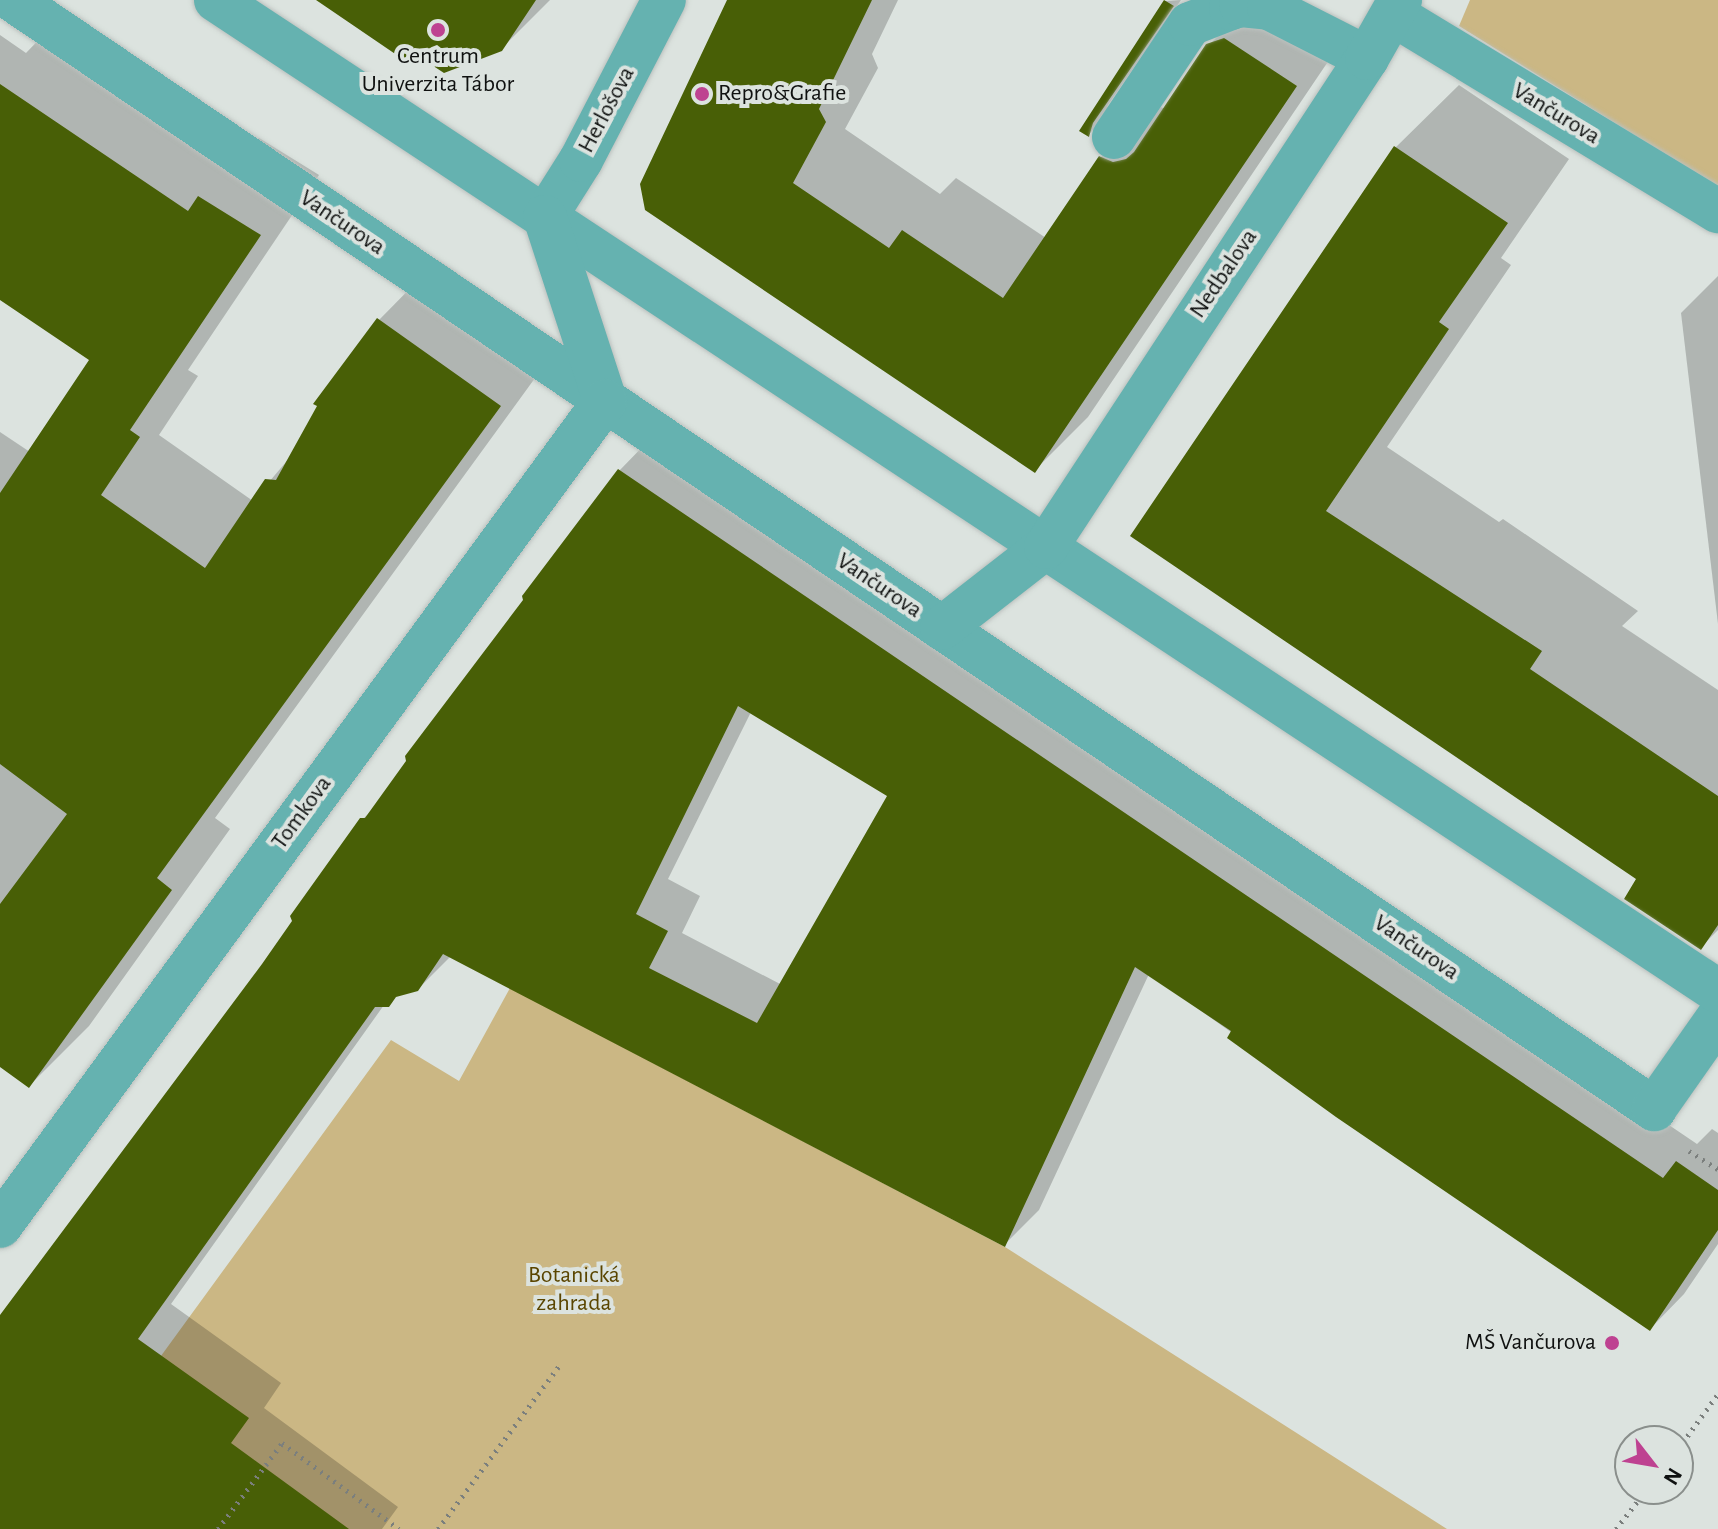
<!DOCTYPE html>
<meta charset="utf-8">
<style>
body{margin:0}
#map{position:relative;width:1718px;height:1529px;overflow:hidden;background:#dce3df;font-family:"Alegreya Sans",sans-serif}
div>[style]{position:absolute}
.green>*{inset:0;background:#cbb784}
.shadow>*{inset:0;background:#0003}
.building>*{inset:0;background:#485f06}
.path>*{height:5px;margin-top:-2.5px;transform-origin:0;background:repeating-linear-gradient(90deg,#7b7f7d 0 2px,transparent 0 8px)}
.roads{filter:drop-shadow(0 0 2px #bbc1be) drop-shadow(0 0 2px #bbc1be)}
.minor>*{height:44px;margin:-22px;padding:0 22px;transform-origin:22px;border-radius:22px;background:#65b2b0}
.dots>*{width:22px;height:22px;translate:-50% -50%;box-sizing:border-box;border:4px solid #dce3df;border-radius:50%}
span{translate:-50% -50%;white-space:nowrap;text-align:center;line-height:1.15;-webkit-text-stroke:8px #dce3df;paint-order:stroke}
.poi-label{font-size:24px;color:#0f1110}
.left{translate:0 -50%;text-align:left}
.right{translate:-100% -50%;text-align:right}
.street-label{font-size:24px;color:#0f1110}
.park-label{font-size:24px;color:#5a4500}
.north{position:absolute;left:1614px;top:1425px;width:80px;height:80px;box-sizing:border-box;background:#dce3df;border:2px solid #8a8f8c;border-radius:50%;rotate:121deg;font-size:22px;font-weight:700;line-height:32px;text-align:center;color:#0f1110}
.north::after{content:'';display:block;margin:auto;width:28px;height:36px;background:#be4291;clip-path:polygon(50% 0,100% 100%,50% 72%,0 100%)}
</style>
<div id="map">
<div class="green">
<i style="clip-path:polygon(1470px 0,1718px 0,1718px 187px,1459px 26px)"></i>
<i style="clip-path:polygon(510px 988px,1005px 1247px,1447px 1529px,35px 1529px,391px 1040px,459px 1081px)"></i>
</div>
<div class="shadow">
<i style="clip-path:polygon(336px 0,550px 0,501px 49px,416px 51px,407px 60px)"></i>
<i style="clip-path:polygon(730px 0,898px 0,872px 54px,878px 68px,845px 129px,940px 194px,956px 178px,1046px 238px,1100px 158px,1154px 104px,1165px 109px,1208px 46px,1254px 0,1348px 32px,1088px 417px,1035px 470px,647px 209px)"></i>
<i style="clip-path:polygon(1181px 0,1108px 105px,1104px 119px,1089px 134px,1081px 130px,1166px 1px)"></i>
<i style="clip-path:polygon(56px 22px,246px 151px,259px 138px,319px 175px,188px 370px,198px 376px,159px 435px,253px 501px,291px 456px,379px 320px,438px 260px,559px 345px,215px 818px,230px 829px,89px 1026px,29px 1086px,0 1065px,0 432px,30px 452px,91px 360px,0 298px,0 35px,26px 53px)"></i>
<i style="clip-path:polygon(1459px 85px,1569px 159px,1501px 258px,1511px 265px,1387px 447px,1499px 522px,1503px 519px,1638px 611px,1622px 626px,1718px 690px,1718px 930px,1701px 947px,1639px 878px,1132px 536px,1395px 148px)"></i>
<i style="clip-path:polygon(1718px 276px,1718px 624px,1681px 313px)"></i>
<i style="clip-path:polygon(evenodd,653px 436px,1697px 1144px,1712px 1129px,1718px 1133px,1718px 1244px,1684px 1294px,1650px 1329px,1149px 974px,1039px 1210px,1005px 1244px,451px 956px,417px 990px,398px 994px,384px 1005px,171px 1304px,281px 1383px,264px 1408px,398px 1507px,382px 1529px,0 1529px,0 1319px,263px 965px,362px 820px,376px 806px,619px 471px,653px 436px,751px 712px,890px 795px,782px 985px,682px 933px,700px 896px,668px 879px,751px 712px)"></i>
</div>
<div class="building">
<i style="clip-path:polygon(316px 0,536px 0,502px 51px,444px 73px,412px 52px,407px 62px)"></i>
<i style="clip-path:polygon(727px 0,872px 0,819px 109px,826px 122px,793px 183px,889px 248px,902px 230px,1003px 298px,1099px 156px,1113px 162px,1126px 159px,1134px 152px,1206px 44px,1224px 38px,1297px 86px,1035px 473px,645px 210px,640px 184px)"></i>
<i style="clip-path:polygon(1164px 0,1174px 6px,1093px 123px,1089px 137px,1079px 131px)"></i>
<i style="clip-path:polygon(0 84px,188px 211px,198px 196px,261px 235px,130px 430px,140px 437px,101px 495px,205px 568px,265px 479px,276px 480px,317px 406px,313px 404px,377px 318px,501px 406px,157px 878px,172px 890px,29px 1088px,0 1067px,0 904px,67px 814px,0 764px,0 493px,89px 360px,0 300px)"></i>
<i style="clip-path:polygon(1394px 146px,1508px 223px,1439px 322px,1449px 329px,1326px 511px,1542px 651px,1530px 669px,1718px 796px,1718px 925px,1701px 950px,1624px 899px,1636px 879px,1130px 536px)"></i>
<i style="clip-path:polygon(evenodd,618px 469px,1663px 1178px,1676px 1161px,1718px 1190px,1718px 1230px,1650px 1331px,1336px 1117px,1227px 1038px,1231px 1031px,1135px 967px,1005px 1247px,443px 954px,418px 991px,396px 997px,389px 1007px,375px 1007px,138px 1339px,249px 1418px,231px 1443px,349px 1529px,0 1529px,0 1315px,262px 964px,292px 921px,290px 916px,360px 818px,365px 818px,406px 761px,405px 756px,523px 600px,522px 596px,618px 469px,738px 706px,887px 796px,757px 1023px,649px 968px,668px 931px,636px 914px,738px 706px)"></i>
</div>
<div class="path">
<i style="left:1689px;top:1151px;width:34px;rotate:32deg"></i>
<i style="left:1678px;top:1449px;width:68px;rotate:-54deg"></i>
<i style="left:218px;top:1529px;width:107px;rotate:-53.3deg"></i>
<i style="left:282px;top:1443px;width:145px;rotate:36.3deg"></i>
<i style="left:438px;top:1529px;width:203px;rotate:-53.4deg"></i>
<i style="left:1616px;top:1529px;width:51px;rotate:-52.2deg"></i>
</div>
<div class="roads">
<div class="minor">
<i style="left:13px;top:0;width:1981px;rotate:34.05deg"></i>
<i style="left:1654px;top:1109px;width:111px;rotate:-54.9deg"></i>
<i style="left:216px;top:0;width:1799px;rotate:33.42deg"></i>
<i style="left:1394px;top:15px;width:379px;rotate:31.2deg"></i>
<i style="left:1114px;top:137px;width:136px;rotate:-56.1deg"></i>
<i style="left:1190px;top:24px;width:44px;rotate:-21.3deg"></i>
<i style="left:1231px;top:8px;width:10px;rotate:-17deg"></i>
<i style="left:1241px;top:5px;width:28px;rotate:6deg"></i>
<i style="left:1269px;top:8px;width:110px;rotate:27deg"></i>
<i style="left:545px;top:217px;width:67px;rotate:-57.7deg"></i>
<i style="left:581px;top:160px;width:180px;rotate:-62.6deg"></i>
<i style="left:545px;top:217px;width:194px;rotate:71.9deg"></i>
<i style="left:942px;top:628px;width:132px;rotate:-37.9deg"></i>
<i style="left:1046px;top:547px;width:585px;rotate:-56.72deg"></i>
<i style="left:1367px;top:58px;width:67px;rotate:-60.4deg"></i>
<i style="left:0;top:1226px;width:1023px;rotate:-53.75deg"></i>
</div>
</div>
<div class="dots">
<i style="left:438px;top:30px;background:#be4291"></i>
<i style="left:702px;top:94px;background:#be4291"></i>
<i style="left:1612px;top:1343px;background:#be4291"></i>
</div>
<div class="poi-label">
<span style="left:438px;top:71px">Centrum<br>Univerzita Tábor</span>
<span class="left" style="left:718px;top:94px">Repro&amp;Grafie</span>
<span class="right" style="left:1596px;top:1343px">MŠ Vančurova</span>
</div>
<div class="street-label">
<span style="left:607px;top:110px;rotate:-62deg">Herlošova</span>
<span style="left:1556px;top:114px;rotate:31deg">Vančurova</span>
<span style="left:342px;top:223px;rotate:34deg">Vančurova</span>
<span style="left:1224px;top:274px;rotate:-56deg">Nedbalova</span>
<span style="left:879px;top:586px;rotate:34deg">Vančurova</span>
<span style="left:302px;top:813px;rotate:-54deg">Tomkova</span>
<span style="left:1416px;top:948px;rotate:34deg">Vančurova</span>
</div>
<div class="park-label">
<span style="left:574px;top:1290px">Botanická<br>zahrada</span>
</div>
<div class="north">N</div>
</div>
